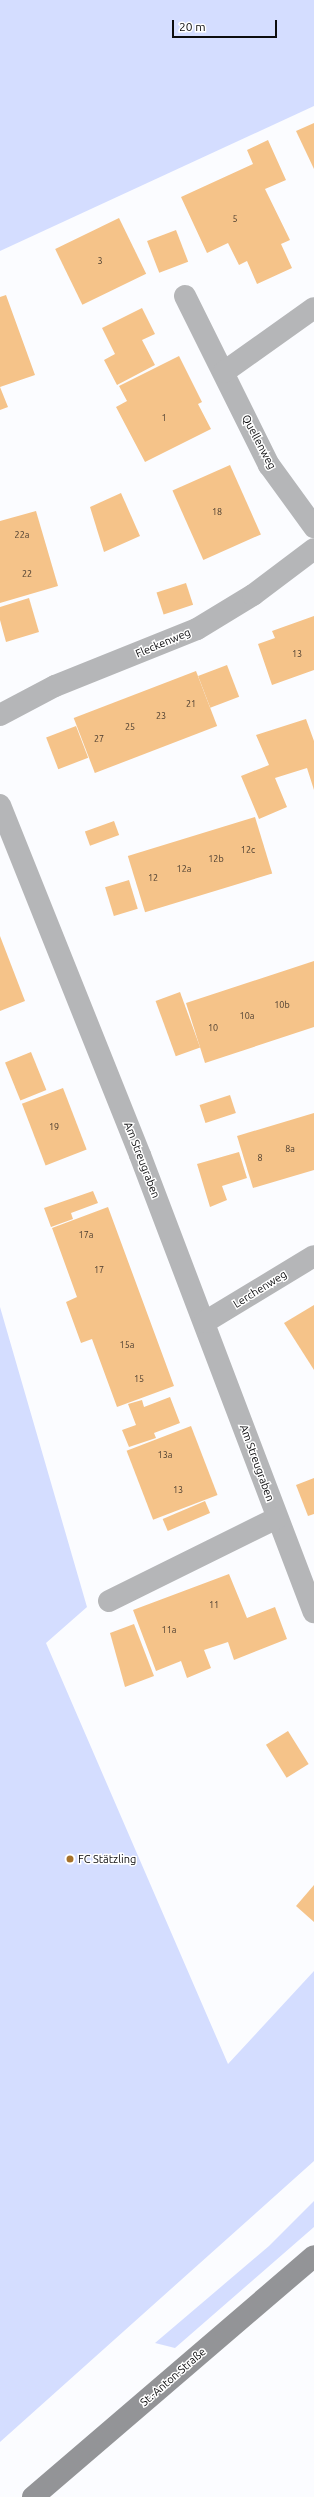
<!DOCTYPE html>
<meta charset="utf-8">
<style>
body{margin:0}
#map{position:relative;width:314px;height:2497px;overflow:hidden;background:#fbfcff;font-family:Ubuntu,sans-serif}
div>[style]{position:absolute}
.green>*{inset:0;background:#d4ddff}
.building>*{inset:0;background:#f5c389;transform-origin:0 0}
.street>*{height:22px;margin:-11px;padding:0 11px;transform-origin:11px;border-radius:11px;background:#b5b6b8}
.secondary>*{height:22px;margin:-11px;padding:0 11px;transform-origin:11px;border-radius:11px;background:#939497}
.dots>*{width:11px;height:11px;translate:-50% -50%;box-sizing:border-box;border:2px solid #fff;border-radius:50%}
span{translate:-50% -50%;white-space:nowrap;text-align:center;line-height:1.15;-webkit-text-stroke:3px #fff;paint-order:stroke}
.number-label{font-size:9px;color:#473a2e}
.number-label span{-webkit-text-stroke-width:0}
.street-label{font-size:11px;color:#0d0d0f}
.poi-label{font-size:11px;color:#0d0d0f}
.left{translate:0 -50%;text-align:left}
.scale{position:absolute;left:172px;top:20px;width:105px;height:18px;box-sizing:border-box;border:2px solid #0d0d0f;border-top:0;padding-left:5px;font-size:12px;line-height:14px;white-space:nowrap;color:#0d0d0f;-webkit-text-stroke:3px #fff;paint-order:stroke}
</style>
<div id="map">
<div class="green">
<i style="clip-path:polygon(0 0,314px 0,314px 106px,0 251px)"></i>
<i style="clip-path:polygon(0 1307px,87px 1607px,46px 1643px,228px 2064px,314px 1971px,314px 2161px,0 2442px)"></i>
<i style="clip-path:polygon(314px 2201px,314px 2227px,175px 2348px,155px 2343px,269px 2246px)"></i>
</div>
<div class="building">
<i style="clip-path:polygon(314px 123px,314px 169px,296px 131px)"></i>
<i style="clip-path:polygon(268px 140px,286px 180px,265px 189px,290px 240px,281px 244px,292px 268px,257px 284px,247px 261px,239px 265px,228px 243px,207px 253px,181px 197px,253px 164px,247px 150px)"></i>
<i style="left:119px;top:218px;width:62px;height:71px;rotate:64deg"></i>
<i style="left:176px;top:230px;width:34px;height:31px;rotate:69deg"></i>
<i style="clip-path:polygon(6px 295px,35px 375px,0 387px,8px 407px,0 410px,0 297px)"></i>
<i style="clip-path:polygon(142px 308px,155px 334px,142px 340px,155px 365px,117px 385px,104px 360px,115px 354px,102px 328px)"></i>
<i style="clip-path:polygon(179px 356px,202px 402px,198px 404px,211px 429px,145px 462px,116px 407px,127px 401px,119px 386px)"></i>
<i style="left:230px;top:465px;width:76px;height:63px;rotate:66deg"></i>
<i style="clip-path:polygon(121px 493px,140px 536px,104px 552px,90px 507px)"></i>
<i style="clip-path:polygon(36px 511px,58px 586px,0 603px,0 521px)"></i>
<i style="left:186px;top:583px;width:23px;height:31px;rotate:72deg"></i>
<i style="clip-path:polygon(29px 598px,39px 632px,6px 642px,0 620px,0 607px)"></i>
<i style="clip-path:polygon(314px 616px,314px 670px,272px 685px,258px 644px,275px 638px,272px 631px)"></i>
<i style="left:227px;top:665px;width:34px;height:31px;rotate:69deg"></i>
<i style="left:196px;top:671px;width:59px;height:131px;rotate:69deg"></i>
<i style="clip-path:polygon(306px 719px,314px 741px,314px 790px,307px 768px,275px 778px,287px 807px,259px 819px,241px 776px,269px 765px,256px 735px)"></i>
<i style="left:76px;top:726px;width:34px;height:32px;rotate:69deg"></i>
<i style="left:255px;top:817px;width:59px;height:133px;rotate:73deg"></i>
<i style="left:114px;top:821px;width:15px;height:31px;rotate:70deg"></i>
<i style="left:129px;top:880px;width:30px;height:25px;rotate:73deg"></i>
<i style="clip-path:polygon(0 936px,25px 1001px,0 1011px)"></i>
<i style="clip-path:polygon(314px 961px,314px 1027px,205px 1063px,186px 1003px)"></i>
<i style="left:180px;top:992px;width:59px;height:26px;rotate:70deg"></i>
<i style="left:31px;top:1052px;width:41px;height:28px;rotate:68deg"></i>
<i style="left:63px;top:1088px;width:66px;height:44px;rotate:69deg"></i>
<i style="left:230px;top:1095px;width:19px;height:32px;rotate:72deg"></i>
<i style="clip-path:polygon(314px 1113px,314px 1170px,253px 1188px,237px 1136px)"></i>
<i style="clip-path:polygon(239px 1152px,247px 1178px,222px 1186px,227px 1200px,210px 1207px,197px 1164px)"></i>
<i style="clip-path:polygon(93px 1191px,98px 1203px,71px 1213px,73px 1219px,51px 1227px,44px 1208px)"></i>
<i style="clip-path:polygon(108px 1207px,174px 1386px,117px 1407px,92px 1339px,81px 1343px,66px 1302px,77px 1297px,52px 1228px)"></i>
<i style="clip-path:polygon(314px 1305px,314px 1370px,284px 1323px)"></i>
<i style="clip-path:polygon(170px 1397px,180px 1423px,154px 1433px,156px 1438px,129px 1447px,122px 1430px,136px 1425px,128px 1404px,142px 1400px,144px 1407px)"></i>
<i style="left:191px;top:1426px;width:74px;height:69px;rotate:69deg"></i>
<i style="clip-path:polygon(314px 1478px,314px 1514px,308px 1516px,296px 1485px)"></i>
<i style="left:205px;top:1501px;width:13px;height:46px;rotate:67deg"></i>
<i style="clip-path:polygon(229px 1574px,247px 1618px,275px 1607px,287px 1639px,234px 1660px,228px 1642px,204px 1650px,211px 1668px,187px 1678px,181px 1661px,156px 1671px,133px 1610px)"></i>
<i style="clip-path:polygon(134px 1624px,154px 1676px,125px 1687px,110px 1633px)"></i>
<i style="left:288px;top:1731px;width:39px;height:26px;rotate:58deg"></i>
<i style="clip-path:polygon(314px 1885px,314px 1922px,296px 1906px)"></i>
</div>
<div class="street">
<i style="left:185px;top:296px;width:189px;rotate:63.6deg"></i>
<i style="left:269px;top:465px;width:77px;rotate:54deg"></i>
<i style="left:224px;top:372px;width:110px;rotate:-35.4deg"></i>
<i style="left:0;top:715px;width:62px;rotate:-27.8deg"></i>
<i style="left:55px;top:686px;width:153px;rotate:-21.9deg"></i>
<i style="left:197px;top:629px;width:66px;rotate:-31.3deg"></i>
<i style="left:253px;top:595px;width:76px;rotate:-37deg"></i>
<i style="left:0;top:805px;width:377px;rotate:68.2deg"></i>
<i style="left:140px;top:1155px;width:489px;rotate:69.2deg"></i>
<i style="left:205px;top:1322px;width:127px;rotate:-31.2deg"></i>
<i style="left:109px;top:1601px;width:187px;rotate:-26.3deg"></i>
</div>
<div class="secondary">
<i style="left:33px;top:2497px;width:370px;rotate:-40.6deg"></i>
</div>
<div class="dots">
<i style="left:70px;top:1859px;background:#a7722b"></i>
</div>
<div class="number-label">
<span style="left:235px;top:219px">5</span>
<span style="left:100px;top:261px">3</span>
<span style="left:164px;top:418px">1</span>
<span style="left:217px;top:512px">18</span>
<span style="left:22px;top:535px">22a</span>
<span style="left:27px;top:574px">22</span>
<span style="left:297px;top:654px">13</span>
<span style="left:191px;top:704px">21</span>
<span style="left:161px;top:716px">23</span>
<span style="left:130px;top:727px">25</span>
<span style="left:99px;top:739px">27</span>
<span style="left:248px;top:850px">12c</span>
<span style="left:216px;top:859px">12b</span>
<span style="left:184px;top:869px">12a</span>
<span style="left:153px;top:878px">12</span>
<span style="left:282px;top:1005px">10b</span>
<span style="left:247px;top:1016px">10a</span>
<span style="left:213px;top:1028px">10</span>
<span style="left:54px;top:1127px">19</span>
<span style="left:290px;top:1149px">8a</span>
<span style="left:260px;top:1158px">8</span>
<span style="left:86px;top:1235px">17a</span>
<span style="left:99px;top:1270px">17</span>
<span style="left:127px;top:1345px">15a</span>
<span style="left:139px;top:1379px">15</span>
<span style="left:165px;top:1455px">13a</span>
<span style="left:178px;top:1490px">13</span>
<span style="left:214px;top:1605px">11</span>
<span style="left:169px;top:1630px">11a</span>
</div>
<div class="street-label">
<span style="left:259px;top:442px;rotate:62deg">Quellenweg</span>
<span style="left:163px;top:643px;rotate:-23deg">Fleckenweg</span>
<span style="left:142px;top:1160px;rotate:69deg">Am Streugraben</span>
<span style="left:260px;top:1289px;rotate:-32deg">Lerchenweg</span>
<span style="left:257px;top:1463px;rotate:70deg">Am Streugraben</span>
<span style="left:173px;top:2377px;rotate:-41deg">St.-Anton-Straße</span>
</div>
<div class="poi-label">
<span class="left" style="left:78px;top:1859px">FC Stätzling</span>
</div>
<div class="scale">20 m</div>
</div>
